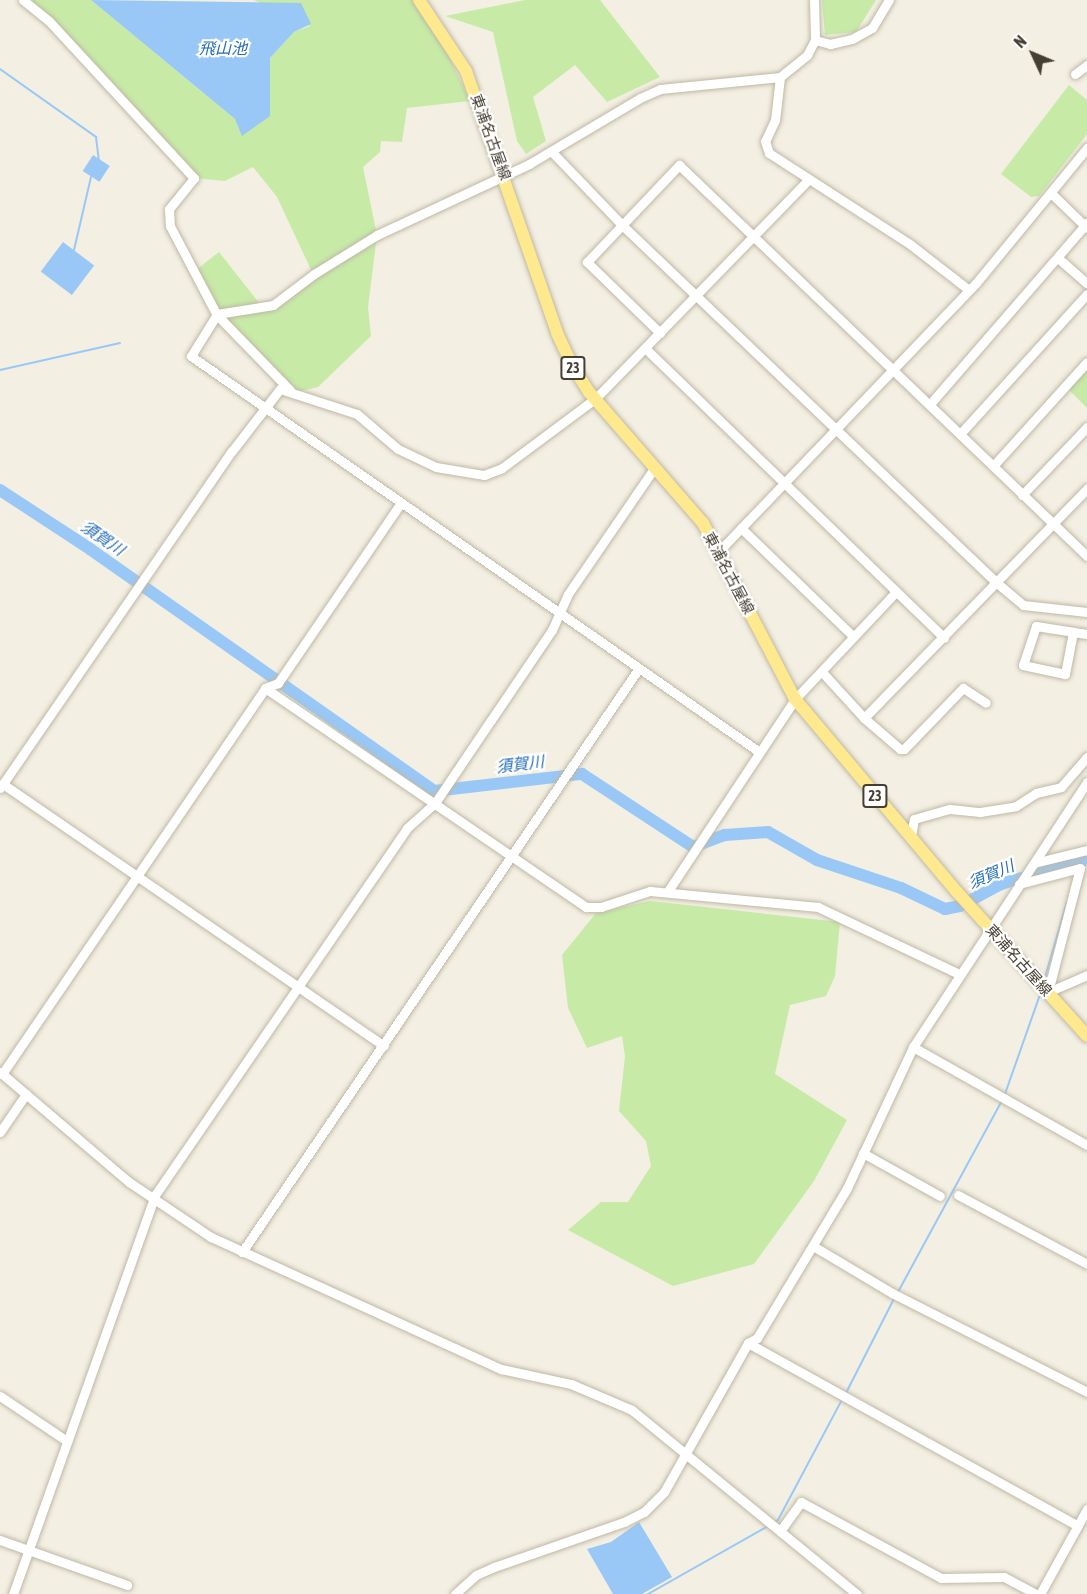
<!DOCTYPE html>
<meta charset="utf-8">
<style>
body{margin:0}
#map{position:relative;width:1087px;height:1594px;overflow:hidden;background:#f3efe2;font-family:"Asap Condensed","Noto Sans JP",sans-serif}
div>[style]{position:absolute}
.green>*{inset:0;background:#c7eba7}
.water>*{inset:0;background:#99c8f6;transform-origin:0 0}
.stream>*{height:2px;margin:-1px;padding:0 1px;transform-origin:1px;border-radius:1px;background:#99c8f6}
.river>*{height:12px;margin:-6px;padding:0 6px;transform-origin:6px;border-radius:6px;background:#99c8f6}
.roads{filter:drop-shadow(0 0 2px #bfb8a4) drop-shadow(0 0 2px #bfb8a4)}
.minor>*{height:9px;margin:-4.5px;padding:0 4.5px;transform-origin:4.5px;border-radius:4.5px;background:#fff}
.major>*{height:12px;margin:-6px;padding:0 6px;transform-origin:6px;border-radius:6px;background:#ffe98f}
span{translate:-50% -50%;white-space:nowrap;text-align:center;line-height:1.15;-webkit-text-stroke:4.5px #fff;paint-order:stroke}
.shield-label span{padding:2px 4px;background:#fff;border:2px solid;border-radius:4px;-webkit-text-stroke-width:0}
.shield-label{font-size:14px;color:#453f32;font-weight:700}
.street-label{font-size:15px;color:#453f32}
.water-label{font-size:16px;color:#246db8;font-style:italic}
.north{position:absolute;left:1003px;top:24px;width:60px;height:60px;-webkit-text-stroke:4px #fff;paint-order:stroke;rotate:314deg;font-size:16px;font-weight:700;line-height:24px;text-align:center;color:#453f32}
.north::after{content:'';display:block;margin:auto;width:21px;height:27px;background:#453f32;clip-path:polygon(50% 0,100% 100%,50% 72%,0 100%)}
</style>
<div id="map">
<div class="green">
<i style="clip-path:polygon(31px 0,91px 0,235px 119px,269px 78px,270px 58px,294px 32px,310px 26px,254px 0,418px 0,432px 20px,470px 101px,407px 108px,402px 142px,381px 141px,380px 152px,363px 167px,377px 235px,368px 307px,371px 336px,318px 387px,293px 393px,217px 315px,196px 270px,219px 252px,263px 308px,313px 274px,277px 197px,253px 167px,225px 181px,194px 178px)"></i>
<i style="clip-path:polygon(525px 0,600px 0,660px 77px,607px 102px,575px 65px,533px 97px,546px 141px,526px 154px,517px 141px,493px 32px,445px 16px)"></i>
<i style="clip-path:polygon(822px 0,876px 0,856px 32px,825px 35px)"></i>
<i style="clip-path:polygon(1069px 85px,1087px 100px,1087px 134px,1039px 196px,1031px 197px,1001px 174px)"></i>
<i style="clip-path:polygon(1087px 362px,1087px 408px,1065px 386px)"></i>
<i style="clip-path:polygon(650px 901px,840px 922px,835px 976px,826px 996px,790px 1005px,775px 1074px,847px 1120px,814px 1181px,754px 1264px,673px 1286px,568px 1230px,601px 1202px,628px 1202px,651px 1166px,646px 1141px,619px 1111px,625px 1056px,622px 1036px,587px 1048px,568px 1008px,562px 955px,596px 913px)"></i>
</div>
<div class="water">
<i style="clip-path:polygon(91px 0,301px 3px,311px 24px,294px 32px,270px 58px,270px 116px,242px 136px,235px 119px)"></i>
<i style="left:93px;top:155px;width:20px;height:19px;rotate:33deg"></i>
<i style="left:63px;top:242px;width:39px;height:37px;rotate:37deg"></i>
<i style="clip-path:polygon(639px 1522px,672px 1577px,642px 1594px,613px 1594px,587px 1549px,611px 1542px)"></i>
</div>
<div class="stream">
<i style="left:0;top:69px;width:118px;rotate:35.3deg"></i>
<i style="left:96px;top:137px;width:24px;rotate:83deg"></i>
<i style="left:74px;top:250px;width:75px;rotate:-76.9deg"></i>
<i style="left:0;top:370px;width:123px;rotate:-12.7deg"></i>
<i style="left:1083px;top:868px;width:9px;rotate:-63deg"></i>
<i style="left:1044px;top:981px;width:82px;rotate:-73.8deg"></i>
<i style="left:1005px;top:1094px;width:108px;rotate:-70.6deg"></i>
<i style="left:898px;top:1292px;width:220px;rotate:-61.5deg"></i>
<i style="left:846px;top:1393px;width:108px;rotate:-63deg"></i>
<i style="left:773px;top:1523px;width:6px;rotate:-31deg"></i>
<i style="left:778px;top:1520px;width:138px;rotate:-62deg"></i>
<i style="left:648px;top:1594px;width:138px;rotate:-29.5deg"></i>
</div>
<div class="river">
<i style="left:0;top:490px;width:108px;rotate:33.2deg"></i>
<i style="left:90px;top:549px;width:421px;rotate:35.1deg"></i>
<i style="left:434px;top:791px;width:149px;rotate:-6.6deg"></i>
<i style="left:582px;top:774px;width:133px;rotate:33.3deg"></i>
<i style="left:693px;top:847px;width:34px;rotate:-21deg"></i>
<i style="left:725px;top:835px;width:43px;rotate:-4deg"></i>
<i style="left:768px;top:832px;width:56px;rotate:29.7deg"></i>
<i style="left:817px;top:860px;width:89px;rotate:18.4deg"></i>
<i style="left:901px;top:888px;width:49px;rotate:25.5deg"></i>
<i style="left:945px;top:909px;width:15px;rotate:-11deg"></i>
<i style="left:960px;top:906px;width:47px;rotate:-28.2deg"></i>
<i style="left:1001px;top:884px;width:90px;rotate:-16.2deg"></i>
</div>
<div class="roads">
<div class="minor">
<i style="left:23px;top:0;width:33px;rotate:39deg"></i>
<i style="left:49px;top:21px;width:214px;rotate:47.3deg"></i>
<i style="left:194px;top:178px;width:40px;rotate:129deg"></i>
<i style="left:169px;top:209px;width:17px;rotate:87deg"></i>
<i style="left:170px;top:226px;width:101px;rotate:62.2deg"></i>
<i style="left:217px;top:315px;width:105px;rotate:45.8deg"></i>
<i style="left:815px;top:40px;width:16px;rotate:15deg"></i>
<i style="left:830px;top:44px;width:23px;rotate:-13deg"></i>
<i style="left:852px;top:39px;width:23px;rotate:-29deg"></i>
<i style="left:872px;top:28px;width:33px;rotate:-59deg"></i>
<i style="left:1075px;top:74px;width:15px;rotate:-37deg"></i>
<i style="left:780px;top:77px;width:43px;rotate:96.6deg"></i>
<i style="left:775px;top:120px;width:23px;rotate:115deg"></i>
<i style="left:765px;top:141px;width:13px;rotate:72deg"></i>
<i style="left:769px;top:153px;width:169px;rotate:32.9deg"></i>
<i style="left:911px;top:245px;width:73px;rotate:37.8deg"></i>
<i style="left:552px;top:152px;width:100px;rotate:46.2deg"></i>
<i style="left:621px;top:224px;width:520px;rotate:43.68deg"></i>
<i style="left:997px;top:583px;width:34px;rotate:40deg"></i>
<i style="left:1023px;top:605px;width:64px;rotate:6.2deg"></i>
<i style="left:1051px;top:193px;width:50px;rotate:44.2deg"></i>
<i style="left:1059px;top:259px;width:37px;rotate:41deg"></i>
<i style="left:660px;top:333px;width:102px;rotate:-135.8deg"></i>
<i style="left:587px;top:262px;width:134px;rotate:-46.5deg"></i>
<i style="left:679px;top:165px;width:565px;rotate:43.78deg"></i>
<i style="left:646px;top:349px;width:415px;rotate:44.1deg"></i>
<i style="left:930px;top:404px;width:240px;rotate:-49.1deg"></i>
<i style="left:960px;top:434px;width:189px;rotate:-47.8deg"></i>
<i style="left:993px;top:466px;width:140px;rotate:-47.9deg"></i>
<i style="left:1022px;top:495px;width:94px;rotate:-46.3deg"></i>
<i style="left:741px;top:528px;width:156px;rotate:44deg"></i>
<i style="left:720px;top:550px;width:370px;rotate:-46.2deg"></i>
<i style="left:976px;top:283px;width:175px;rotate:-50.6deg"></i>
<i style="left:1073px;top:632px;width:43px;rotate:100.8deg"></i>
<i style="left:1065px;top:674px;width:43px;rotate:-167.9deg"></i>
<i style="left:1023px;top:665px;width:41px;rotate:-71.6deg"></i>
<i style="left:1036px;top:626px;width:37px;rotate:9deg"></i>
<i style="left:1073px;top:632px;width:14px;rotate:8deg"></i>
<i style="left:822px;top:672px;width:62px;rotate:47.6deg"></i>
<i style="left:864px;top:718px;width:48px;rotate:40.7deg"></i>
<i style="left:900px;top:749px;width:4px"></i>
<i style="left:904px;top:749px;width:85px;rotate:-46deg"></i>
<i style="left:963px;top:688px;width:27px;rotate:33deg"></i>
<i style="left:265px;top:688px;width:389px;rotate:34.3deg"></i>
<i style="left:586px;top:907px;width:15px"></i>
<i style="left:601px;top:907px;width:52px;rotate:-18.1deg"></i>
<i style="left:650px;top:891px;width:169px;rotate:5.4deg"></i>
<i style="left:818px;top:907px;width:156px;rotate:25.4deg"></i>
<i style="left:864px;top:718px;width:320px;rotate:-45.8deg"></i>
<i style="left:758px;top:751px;width:691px;rotate:-145.14deg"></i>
<i style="left:191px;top:356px;width:49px;rotate:-58.2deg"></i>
<i style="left:217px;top:314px;width:57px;rotate:-9.1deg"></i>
<i style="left:273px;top:305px;width:51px;rotate:-37.1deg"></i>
<i style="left:314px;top:274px;width:74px;rotate:-31.8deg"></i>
<i style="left:377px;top:235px;width:168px;rotate:-25deg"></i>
<i style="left:529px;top:164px;width:129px;rotate:-30.7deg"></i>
<i style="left:640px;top:98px;width:22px;rotate:-24deg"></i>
<i style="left:660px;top:89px;width:121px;rotate:-5.7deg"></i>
<i style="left:780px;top:77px;width:35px;rotate:-39deg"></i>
<i style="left:807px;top:55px;width:17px;rotate:-62deg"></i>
<i style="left:815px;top:40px;width:40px;rotate:-91.4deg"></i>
<i style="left:3px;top:784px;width:462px;rotate:34.5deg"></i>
<i style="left:0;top:788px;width:409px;rotate:-55.5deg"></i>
<i style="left:232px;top:451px;width:78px;rotate:-52.3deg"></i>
<i style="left:280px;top:389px;width:81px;rotate:18deg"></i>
<i style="left:357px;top:414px;width:54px;rotate:40.5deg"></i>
<i style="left:398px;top:449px;width:42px;rotate:25.3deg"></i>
<i style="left:436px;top:467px;width:49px;rotate:9.5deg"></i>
<i style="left:484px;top:475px;width:19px;rotate:-21deg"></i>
<i style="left:502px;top:468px;width:117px;rotate:-36.7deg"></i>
<i style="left:596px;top:398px;width:305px;rotate:-45.8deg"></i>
<i style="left:911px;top:837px;width:18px;rotate:-81deg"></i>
<i style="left:914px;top:819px;width:37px;rotate:-16deg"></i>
<i style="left:950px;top:809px;width:30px;rotate:6deg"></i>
<i style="left:980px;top:812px;width:36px;rotate:-9deg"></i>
<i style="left:1016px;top:806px;width:24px;rotate:-33deg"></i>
<i style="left:1036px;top:793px;width:26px;rotate:-13deg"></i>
<i style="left:1061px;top:787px;width:40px;rotate:-49deg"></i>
<i style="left:1034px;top:863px;width:55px;rotate:-13.8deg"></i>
<i style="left:1019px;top:884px;width:63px;rotate:-14.7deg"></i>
<i style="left:1080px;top:868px;width:128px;rotate:104.5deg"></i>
<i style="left:668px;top:891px;width:230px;rotate:-56.5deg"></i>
<i style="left:795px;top:699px;width:147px;rotate:-46.7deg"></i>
<i style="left:1048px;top:992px;width:43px;rotate:-23.6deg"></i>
<i style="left:913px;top:1047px;width:200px;rotate:29.4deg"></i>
<i style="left:0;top:1072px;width:170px;rotate:40.5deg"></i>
<i style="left:129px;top:1182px;width:99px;rotate:33.9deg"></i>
<i style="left:211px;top:1237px;width:319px;rotate:24.5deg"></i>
<i style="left:501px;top:1369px;width:72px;rotate:12.1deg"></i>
<i style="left:571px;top:1384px;width:66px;rotate:23.1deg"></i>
<i style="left:632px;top:1410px;width:291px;rotate:39.3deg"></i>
<i style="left:2px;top:1074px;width:467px;rotate:-55.7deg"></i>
<i style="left:265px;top:688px;width:14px;rotate:-21deg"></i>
<i style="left:278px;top:683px;width:217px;rotate:-55.7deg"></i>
<i style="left:0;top:1132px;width:46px;rotate:-55.6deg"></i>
<i style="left:863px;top:1153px;width:88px;rotate:29.2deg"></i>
<i style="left:958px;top:1195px;width:146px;rotate:28.1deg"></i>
<i style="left:813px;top:1246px;width:92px;rotate:30.7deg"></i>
<i style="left:892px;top:1293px;width:219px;rotate:26.9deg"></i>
<i style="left:242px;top:1252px;width:706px;rotate:-55.79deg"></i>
<i style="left:748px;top:1343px;width:377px;rotate:29deg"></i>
<i style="left:0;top:1396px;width:81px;rotate:33.9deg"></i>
<i style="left:780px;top:1531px;width:36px;rotate:-54deg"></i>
<i style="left:801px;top:1502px;width:159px;rotate:28.5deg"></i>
<i style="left:941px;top:1578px;width:63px;rotate:-0.9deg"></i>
<i style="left:1004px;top:1577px;width:36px;rotate:28deg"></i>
<i style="left:0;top:1540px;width:135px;rotate:19.5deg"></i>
<i style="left:13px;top:1594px;width:424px;rotate:-70.4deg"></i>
<i style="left:155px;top:1195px;width:445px;rotate:-55.5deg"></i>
<i style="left:407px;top:828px;width:38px;rotate:-42deg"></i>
<i style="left:435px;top:803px;width:100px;rotate:-56deg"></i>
<i style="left:491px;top:720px;width:109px;rotate:-55.9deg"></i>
<i style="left:552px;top:630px;width:39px;rotate:-66deg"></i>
<i style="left:568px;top:594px;width:154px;rotate:-55.6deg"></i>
<i style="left:455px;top:1594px;width:28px;rotate:-42deg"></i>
<i style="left:476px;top:1575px;width:20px;rotate:-24deg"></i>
<i style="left:494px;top:1567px;width:138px;rotate:-19.1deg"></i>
<i style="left:624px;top:1522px;width:22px;rotate:-27deg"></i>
<i style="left:644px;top:1512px;width:28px;rotate:-45deg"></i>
<i style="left:664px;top:1492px;width:171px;rotate:-60.6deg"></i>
<i style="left:748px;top:1343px;width:10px;rotate:-29deg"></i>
<i style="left:757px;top:1338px;width:175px;rotate:-59deg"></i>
<i style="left:847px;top:1188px;width:156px;rotate:-64.9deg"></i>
<i style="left:913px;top:1047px;width:317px;rotate:-56.7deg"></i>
<i style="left:1040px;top:1594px;width:97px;rotate:-61.1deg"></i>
</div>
<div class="major">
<i style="left:419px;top:0;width:85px;rotate:56.5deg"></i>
<i style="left:466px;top:71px;width:277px;rotate:70.8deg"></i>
<i style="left:557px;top:333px;width:35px;rotate:65deg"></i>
<i style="left:572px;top:365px;width:32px;rotate:58deg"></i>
<i style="left:589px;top:392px;width:174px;rotate:49deg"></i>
<i style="left:703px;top:523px;width:199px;rotate:62.4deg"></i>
<i style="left:795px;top:699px;width:252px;rotate:50deg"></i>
<i style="left:957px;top:892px;width:194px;rotate:47.9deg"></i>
</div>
</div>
<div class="shield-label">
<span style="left:573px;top:368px">23</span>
<span style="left:875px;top:796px">23</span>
</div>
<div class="street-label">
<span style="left:491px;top:137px;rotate:70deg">東浦名古屋線</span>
<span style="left:729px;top:573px;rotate:62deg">東浦名古屋線</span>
<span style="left:1019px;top:960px;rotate:48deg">東浦名古屋線</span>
</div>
<div class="water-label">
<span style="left:223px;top:48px">飛山池</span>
<span style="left:103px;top:538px;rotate:34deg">須賀川</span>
<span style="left:520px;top:764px;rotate:-7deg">須賀川</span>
<span style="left:991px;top:874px;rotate:-23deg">須賀川</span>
</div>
<div class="north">N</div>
</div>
